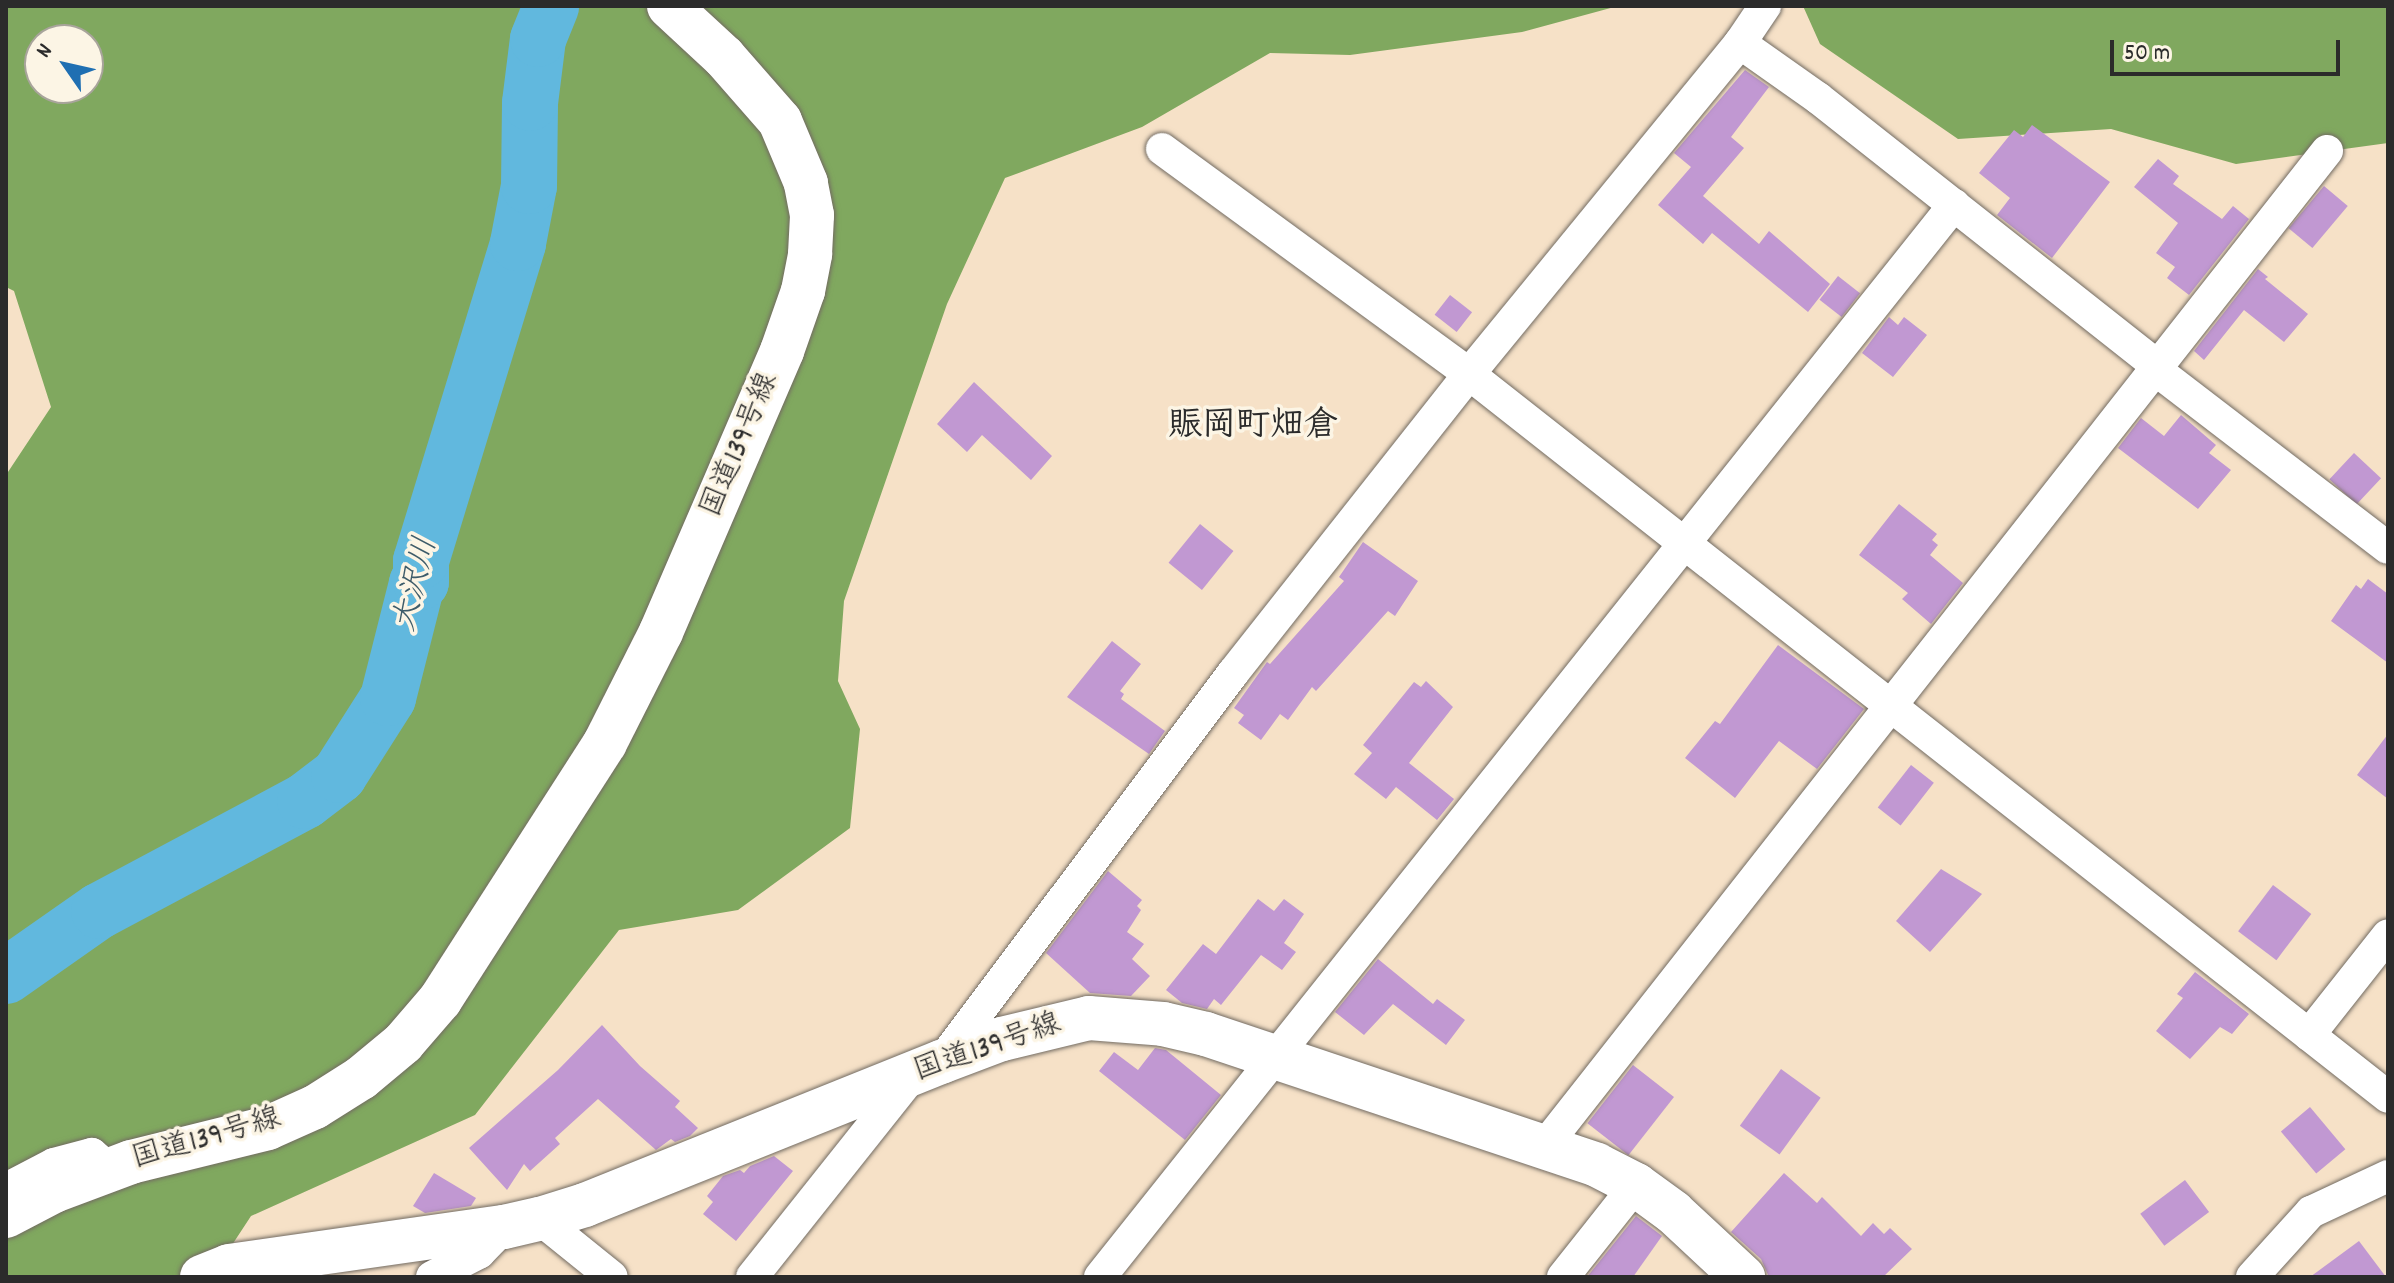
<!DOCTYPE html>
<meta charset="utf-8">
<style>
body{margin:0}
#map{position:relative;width:2394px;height:1283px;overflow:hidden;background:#f6e1c7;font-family:Dekko,"Klee One",sans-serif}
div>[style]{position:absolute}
.forest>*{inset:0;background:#80a85f}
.river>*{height:56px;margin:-28px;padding:0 28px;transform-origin:28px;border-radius:28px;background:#61b8de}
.building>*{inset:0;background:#c198d2;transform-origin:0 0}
.roads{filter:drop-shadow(0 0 2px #726b62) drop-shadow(0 0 2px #726b62)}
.minor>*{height:32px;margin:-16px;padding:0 16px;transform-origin:16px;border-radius:16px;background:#fff}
.highway>*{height:44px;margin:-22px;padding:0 22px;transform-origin:22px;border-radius:22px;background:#fff}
span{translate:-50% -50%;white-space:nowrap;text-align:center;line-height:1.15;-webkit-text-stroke:7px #fcf5e5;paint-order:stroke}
.street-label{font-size:30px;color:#2b2b2b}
.water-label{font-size:32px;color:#3e5c6a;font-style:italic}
.quarter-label{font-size:34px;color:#2b2b2b;font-weight:700}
.frame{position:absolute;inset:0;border:8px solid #2b2b2b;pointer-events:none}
.north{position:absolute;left:24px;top:24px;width:80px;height:80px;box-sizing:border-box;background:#fcf5e5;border:2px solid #a8a49b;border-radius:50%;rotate:304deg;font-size:22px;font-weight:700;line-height:32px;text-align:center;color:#2b2b2b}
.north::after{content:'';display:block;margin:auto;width:28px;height:36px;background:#1f6fb2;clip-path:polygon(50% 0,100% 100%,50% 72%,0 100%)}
.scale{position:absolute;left:2110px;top:40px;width:230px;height:36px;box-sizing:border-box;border:4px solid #2b2b2b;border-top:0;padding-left:10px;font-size:24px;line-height:28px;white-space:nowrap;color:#2b2b2b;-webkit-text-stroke:6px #fcf5e5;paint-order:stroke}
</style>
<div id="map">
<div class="forest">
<i style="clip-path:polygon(evenodd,6px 6px,1618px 6px,1522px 32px,1350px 55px,1270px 53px,1142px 127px,1005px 178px,947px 304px,844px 601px,838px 681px,860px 729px,850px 828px,738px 910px,619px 930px,475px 1115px,251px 1216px,211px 1277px,6px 1277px,6px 475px,51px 407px,14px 291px,6px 287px,6px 6px,40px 40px,88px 40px,88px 88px,40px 88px,40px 40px)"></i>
<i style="clip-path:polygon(1803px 6px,2388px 6px,2388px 143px,2236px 164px,2111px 129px,1958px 139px,1820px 44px)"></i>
</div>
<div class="river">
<i style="left:6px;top:976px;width:113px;rotate:-35deg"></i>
<i style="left:99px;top:911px;width:234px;rotate:-28.1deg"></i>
<i style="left:305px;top:801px;width:43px;rotate:-37.4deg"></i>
<i style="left:339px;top:775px;width:91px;rotate:-57.5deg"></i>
<i style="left:388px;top:698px;width:119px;rotate:-75.8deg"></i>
<i style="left:417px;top:583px;width:4px;rotate:-14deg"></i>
<i style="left:421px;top:582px;width:21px;rotate:-90deg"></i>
<i style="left:421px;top:561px;width:332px;rotate:-73deg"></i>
<i style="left:518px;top:243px;width:58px;rotate:-79.1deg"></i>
<i style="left:529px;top:186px;width:83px;rotate:-89.3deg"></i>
<i style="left:530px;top:103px;width:64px;rotate:-82.9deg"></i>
<i style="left:538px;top:39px;width:35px;rotate:-68deg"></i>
</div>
<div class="building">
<i style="clip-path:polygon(1745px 70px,1769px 87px,1731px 137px,1744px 148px,1703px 196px,1759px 244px,1769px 231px,1830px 284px,1808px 312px,1712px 233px,1703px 244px,1658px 205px,1691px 167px,1674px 153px)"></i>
<i style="clip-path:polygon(2032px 125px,2110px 182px,2052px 258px,1997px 215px,2010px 198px,1979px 173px,2014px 130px,2023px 137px)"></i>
<i style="clip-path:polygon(2158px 159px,2179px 176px,2173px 184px,2222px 219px,2233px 206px,2249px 219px,2189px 295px,2167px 278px,2175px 267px,2156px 253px,2178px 223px,2134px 187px)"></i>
<i style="left:2324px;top:186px;width:31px;height:55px;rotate:40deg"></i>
<i style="clip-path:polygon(2258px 269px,2268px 277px,2265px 279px,2308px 314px,2284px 342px,2244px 310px,2204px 360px,2194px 351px)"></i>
<i style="left:1838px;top:276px;width:28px;height:30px;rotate:38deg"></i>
<i style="left:1450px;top:295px;width:28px;height:25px;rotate:38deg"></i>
<i style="clip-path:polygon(1889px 317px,1898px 325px,1904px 317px,1927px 335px,1893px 377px,1862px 353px)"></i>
<i style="clip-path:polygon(974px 382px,1052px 456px,1031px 480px,982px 435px,967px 452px,937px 424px)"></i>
<i style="clip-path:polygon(2181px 415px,2216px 445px,2209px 453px,2231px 470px,2198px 509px,2118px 448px,2141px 418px,2164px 436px)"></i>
<i style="left:2354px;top:453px;width:37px;height:36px;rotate:43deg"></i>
<i style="clip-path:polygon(1899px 504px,1937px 534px,1932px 540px,1938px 545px,1930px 555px,1963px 583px,1931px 624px,1902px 599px,1908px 593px,1859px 555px)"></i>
<i style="left:1200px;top:524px;width:43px;height:50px;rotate:39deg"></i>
<i style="clip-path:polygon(1363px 542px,1418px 581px,1395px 616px,1388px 611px,1316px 691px,1312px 687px,1288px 720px,1280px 714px,1261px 740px,1238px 723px,1244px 715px,1234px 708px,1267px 662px,1270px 664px,1344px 581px,1339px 577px)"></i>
<i style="clip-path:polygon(2368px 579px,2388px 594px,2388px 663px,2331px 621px,2356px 585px,2361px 589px)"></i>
<i style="clip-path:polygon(1112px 641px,1141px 664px,1120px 691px,1124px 694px,1121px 699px,1165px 731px,1149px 754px,1067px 697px)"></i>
<i style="clip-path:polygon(1778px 645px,1864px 709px,1817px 769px,1779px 741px,1735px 798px,1685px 758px,1715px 721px,1720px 724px)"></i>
<i style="clip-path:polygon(1426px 681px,1453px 707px,1409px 763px,1454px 799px,1437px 820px,1396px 787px,1386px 799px,1354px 774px,1372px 753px,1363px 745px,1414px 682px,1421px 687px)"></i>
<i style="clip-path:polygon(2388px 734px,2388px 799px,2357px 775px)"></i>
<i style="left:1911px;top:765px;width:29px;height:54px;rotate:38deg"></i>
<i style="clip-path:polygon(1941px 869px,1982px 894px,1930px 952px,1896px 921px)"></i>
<i style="clip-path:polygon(1108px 871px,1142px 900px,1137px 906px,1141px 910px,1127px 932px,1144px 944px,1132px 959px,1150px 976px,1131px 996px,1090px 993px,1046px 953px)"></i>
<i style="left:2273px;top:885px;width:48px;height:58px;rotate:37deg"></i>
<i style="clip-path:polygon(1258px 899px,1274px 911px,1284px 899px,1304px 914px,1284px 943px,1296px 952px,1282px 970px,1261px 955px,1221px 1005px,1214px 999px,1207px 1009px,1182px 1003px,1166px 990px,1203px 944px,1216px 954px)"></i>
<i style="clip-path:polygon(1378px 959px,1433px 1004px,1437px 999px,1465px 1020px,1446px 1045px,1393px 1004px,1364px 1035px,1335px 1012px)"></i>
<i style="clip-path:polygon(2195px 972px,2249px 1014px,2232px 1034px,2220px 1027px,2190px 1059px,2156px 1031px,2183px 998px,2177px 994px)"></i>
<i style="clip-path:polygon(602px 1025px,640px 1066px,680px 1101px,675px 1107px,698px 1128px,690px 1136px,675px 1142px,671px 1139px,656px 1150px,598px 1099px,555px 1138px,560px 1144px,530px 1171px,524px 1164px,507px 1190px,469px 1148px,558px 1070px)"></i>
<i style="clip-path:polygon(1155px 1048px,1166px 1050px,1221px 1095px,1185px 1140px,1099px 1071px,1114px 1052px,1138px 1070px)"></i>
<i style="left:1633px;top:1065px;width:52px;height:74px;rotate:38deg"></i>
<i style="left:1781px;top:1069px;width:49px;height:70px;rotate:36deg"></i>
<i style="left:2310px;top:1107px;width:55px;height:38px;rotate:50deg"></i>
<i style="clip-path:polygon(774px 1156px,793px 1171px,736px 1241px,703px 1214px,713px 1202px,707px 1196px,723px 1176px,740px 1170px,744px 1173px,750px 1166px)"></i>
<i style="clip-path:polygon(434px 1173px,476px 1198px,471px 1206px,425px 1213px,413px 1206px)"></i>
<i style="clip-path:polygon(1784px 1173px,1817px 1203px,1822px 1197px,1861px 1236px,1873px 1223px,1884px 1234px,1890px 1228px,1912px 1249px,1883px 1277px,1769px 1277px,1761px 1259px,1731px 1232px)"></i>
<i style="left:2185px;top:1180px;width:40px;height:56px;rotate:53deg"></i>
<i style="clip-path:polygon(1636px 1216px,1662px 1236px,1633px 1277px,1587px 1277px)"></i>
<i style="clip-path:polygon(2359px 1241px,2386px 1277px,2310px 1277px)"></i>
</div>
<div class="roads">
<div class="minor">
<i style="left:1740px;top:43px;width:95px;rotate:35.2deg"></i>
<i style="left:1818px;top:98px;width:423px;rotate:38.3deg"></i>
<i style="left:2150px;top:360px;width:12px;rotate:59deg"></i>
<i style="left:2156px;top:370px;width:292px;rotate:37.5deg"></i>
<i style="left:1162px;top:149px;width:381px;rotate:36.2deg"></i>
<i style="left:1469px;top:374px;width:1169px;rotate:38.19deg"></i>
<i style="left:2309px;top:1035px;width:127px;rotate:-51.7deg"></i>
<i style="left:941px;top:1062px;width:486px;rotate:-53.1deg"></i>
<i style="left:1233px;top:673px;width:381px;rotate:-51.7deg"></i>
<i style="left:1469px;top:374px;width:428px;rotate:-50.7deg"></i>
<i style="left:1740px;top:43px;width:45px;rotate:-56deg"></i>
<i style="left:1544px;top:1147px;width:1267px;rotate:-51.83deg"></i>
<i style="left:6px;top:1189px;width:54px;rotate:-27.5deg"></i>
<i style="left:54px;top:1164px;width:39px;rotate:-15deg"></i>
<i style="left:92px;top:1154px;width:23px;rotate:41deg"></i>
<i style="left:540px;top:1219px;width:92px;rotate:38.9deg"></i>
<i style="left:432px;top:1277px;width:53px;rotate:-27.1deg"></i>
<i style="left:479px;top:1253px;width:36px;rotate:-46deg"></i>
<i style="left:752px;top:1277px;width:257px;rotate:-51.5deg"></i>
<i style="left:1100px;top:1277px;width:1371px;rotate:-51.46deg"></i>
<i style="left:1563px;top:1277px;width:117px;rotate:-51.6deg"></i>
<i style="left:2252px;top:1277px;width:88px;rotate:-47.8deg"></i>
<i style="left:2311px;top:1212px;width:85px;rotate:-25.1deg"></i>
</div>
<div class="highway">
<i style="left:6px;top:1216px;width:54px;rotate:-27.5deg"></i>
<i style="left:54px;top:1191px;width:82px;rotate:-20.6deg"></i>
<i style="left:131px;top:1162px;width:141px;rotate:-13.9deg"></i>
<i style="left:268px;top:1128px;width:51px;rotate:-24.1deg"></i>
<i style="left:315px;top:1107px;width:54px;rotate:-32.2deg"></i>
<i style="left:361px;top:1078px;width:55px;rotate:-39.8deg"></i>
<i style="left:403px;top:1043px;width:57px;rotate:-49.3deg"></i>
<i style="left:440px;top:1000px;width:305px;rotate:-57.3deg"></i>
<i style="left:605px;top:743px;width:124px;rotate:-63.2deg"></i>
<i style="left:661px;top:632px;width:306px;rotate:-66.7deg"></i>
<i style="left:782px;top:351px;width:64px;rotate:-70.7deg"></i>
<i style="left:803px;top:291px;width:38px;rotate:-79deg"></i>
<i style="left:810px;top:254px;width:39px;rotate:-87deg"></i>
<i style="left:812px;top:215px;width:33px;rotate:-101deg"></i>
<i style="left:806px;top:183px;width:67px;rotate:-112.8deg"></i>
<i style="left:780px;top:121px;width:85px;rotate:-131.2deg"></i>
<i style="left:724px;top:57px;width:75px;rotate:-137.2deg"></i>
<i style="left:202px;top:1277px;width:29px;rotate:-22deg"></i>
<i style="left:229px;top:1266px;width:278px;rotate:-8.1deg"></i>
<i style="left:504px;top:1227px;width:37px;rotate:-13deg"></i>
<i style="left:540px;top:1219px;width:47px;rotate:-17.3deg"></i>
<i style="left:585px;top:1205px;width:384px;rotate:-21.9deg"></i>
<i style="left:941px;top:1062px;width:65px;rotate:-20.7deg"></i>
<i style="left:1002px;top:1039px;width:89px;rotate:-13.6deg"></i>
<i style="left:1089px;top:1018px;width:74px;rotate:4.6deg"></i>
<i style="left:1163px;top:1024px;width:44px;rotate:13.1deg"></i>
<i style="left:1206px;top:1034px;width:412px;rotate:18.5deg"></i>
<i style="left:1597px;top:1165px;width:44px;rotate:27.1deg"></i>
<i style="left:1636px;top:1185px;width:46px;rotate:36.1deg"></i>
<i style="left:1673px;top:1212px;width:96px;rotate:42.9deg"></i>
</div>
</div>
<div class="street-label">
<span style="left:742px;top:446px;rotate:-67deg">国道139号線</span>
<span style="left:988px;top:1050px;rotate:-19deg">国道139号線</span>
<span style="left:207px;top:1141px;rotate:-16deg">国道139号線</span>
</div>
<div class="water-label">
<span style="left:418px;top:585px;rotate:-76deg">大沢川</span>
</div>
<div class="quarter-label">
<span style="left:1253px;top:428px">賑岡町畑倉</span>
</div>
<div class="frame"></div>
<div class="north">N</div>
<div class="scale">50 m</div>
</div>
